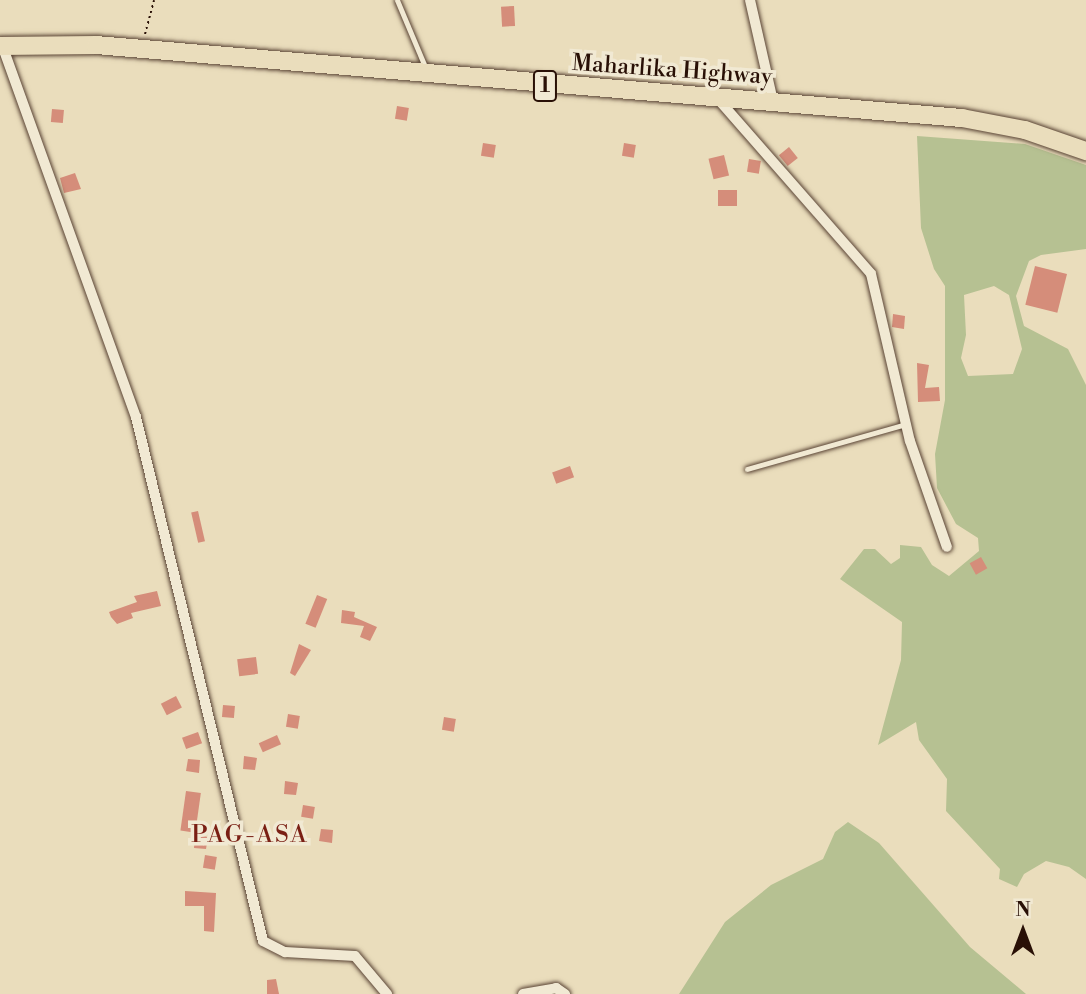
<!DOCTYPE html>
<style>
body{margin:0}
#map{position:relative;width:1086px;height:994px;overflow:hidden;background:#eaddbc;font-family:"Libre Bodoni",serif}
div>[style]{position:absolute}
.green>*{inset:0;background:#b6c192}
.building>*{inset:0;background:#d58d7a;transform-origin:0 0}
.path>*{height:2px;margin-top:-1px;transform-origin:0;background:repeating-linear-gradient(90deg,#291006 0 2px,transparent 0 5.5px)}
.roads{filter:drop-shadow(0 0 2px #594334) drop-shadow(0 0 2px #594334)}
.lane>*{height:5px;margin:-2.5px;padding:0 2.5px;transform-origin:2.5px;border-radius:2.5px;background:#f1e9d3}
.street>*{height:10px;margin:-5px;padding:0 5px;transform-origin:5px;border-radius:5px;background:#f1e9d3}
.highway>*{height:18px;margin:-9px;padding:0 9px;transform-origin:9px;border-radius:9px;background:#eaddbc}
span{translate:-50% -50%;white-space:nowrap;text-align:center;line-height:1.15;-webkit-text-stroke:7px #f1e9d3;paint-order:stroke}
.shield-label span{padding:2px 5px;background:#f1e9d3;border:2px solid;border-radius:5px;-webkit-text-stroke-width:0}
.shield-label{font-size:21px;color:#291006;font-weight:700}
.street-label{font-size:23px;color:#291006}
.neighbourhood-label{font-size:24px;color:#7a1f14;letter-spacing:2px}
.north{position:absolute;left:988px;top:896px;width:70px;height:70px;-webkit-text-stroke:5px #f1e9d3;paint-order:stroke;rotate:0deg;font-size:19px;font-weight:700;line-height:28px;text-align:center;color:#291006}
.north::after{content:'';display:block;margin:auto;width:24px;height:32px;background:#291006;clip-path:polygon(50% 0,100% 100%,50% 72%,0 100%)}
</style>
<div id="map">
<div class="green">
<i style="clip-path:polygon(evenodd,917px 136px,1025px 144px,1086px 165px,1086px 249px,1041px 255px,1029px 261px,1016px 296px,1024px 326px,1068px 349px,1086px 385px,1086px 879px,1069px 867px,1046px 861px,1024px 874px,1017px 887px,999px 879px,1000px 869px,946px 811px,947px 779px,919px 740px,916px 722px,878px 745px,901px 660px,902px 622px,840px 579px,864px 549px,875px 549px,891px 564px,900px 558px,900px 545px,921px 547px,932px 565px,949px 576px,979px 551px,978px 538px,956px 524px,937px 488px,935px 454px,945px 400px,945px 286px,934px 269px,921px 228px,917px 136px,994px 286px,1009px 295px,1022px 349px,1013px 374px,968px 376px,961px 358px,966px 335px,964px 295px,994px 286px)"></i>
<i style="clip-path:polygon(848px 822px,879px 843px,970px 947px,1026px 994px,679px 994px,725px 922px,771px 885px,823px 859px,835px 832px)"></i>
</div>
<div class="building">
<i style="left:514px;top:6px;width:20px;height:13px;rotate:87deg"></i>
<i style="left:397px;top:106px;width:12px;height:13px;rotate:9deg"></i>
<i style="left:52px;top:109px;width:12px;height:13px;rotate:5deg"></i>
<i style="left:483px;top:143px;width:13px;height:13px;rotate:9deg"></i>
<i style="left:624px;top:143px;width:12px;height:13px;rotate:9deg"></i>
<i style="left:789px;top:147px;width:14px;height:13px;rotate:51deg"></i>
<i style="left:724px;top:155px;width:21px;height:16px;rotate:76deg"></i>
<i style="left:749px;top:159px;width:12px;height:13px;rotate:9deg"></i>
<i style="clip-path:polygon(75px 173px,81px 189px,64px 193px,60px 178px)"></i>
<i style="left:737px;top:190px;width:16px;height:19px;rotate:90deg"></i>
<i style="left:1035px;top:266px;width:33px;height:40px;rotate:14deg"></i>
<i style="clip-path:polygon(893px 314px,905px 316px,904px 329px,892px 327px)"></i>
<i style="clip-path:polygon(917px 363px,929px 365px,925px 388px,939px 387px,940px 401px,918px 402px)"></i>
<i style="left:570px;top:466px;width:12px;height:19px;rotate:70deg"></i>
<i style="left:198px;top:511px;width:31px;height:7px;rotate:77deg"></i>
<i style="left:981px;top:557px;width:13px;height:13px;rotate:61deg"></i>
<i style="clip-path:polygon(157px 591px,161px 606px,131px 613px,133px 618px,117px 624px,111px 617px,109px 612px,137px 602px,134px 596px)"></i>
<i style="left:317px;top:595px;width:11px;height:31px;rotate:22deg"></i>
<i style="clip-path:polygon(342px 610px,355px 612px,354px 617px,377px 627px,370px 641px,360px 637px,364px 626px,341px 623px)"></i>
<i style="clip-path:polygon(299px 644px,311px 650px,295px 676px,290px 673px)"></i>
<i style="left:256px;top:657px;width:17px;height:19px;rotate:83deg"></i>
<i style="left:176px;top:696px;width:13px;height:17px;rotate:63deg"></i>
<i style="left:223px;top:705px;width:12px;height:12px;rotate:5deg"></i>
<i style="left:288px;top:714px;width:12px;height:13px;rotate:9deg"></i>
<i style="left:444px;top:717px;width:12px;height:13px;rotate:9deg"></i>
<i style="left:198px;top:732px;width:12px;height:17px;rotate:70deg"></i>
<i style="left:277px;top:735px;width:10px;height:20px;rotate:66deg"></i>
<i style="clip-path:polygon(244px 756px,257px 758px,255px 770px,243px 769px)"></i>
<i style="clip-path:polygon(188px 759px,200px 760px,199px 773px,186px 771px)"></i>
<i style="clip-path:polygon(285px 781px,298px 783px,296px 795px,284px 794px)"></i>
<i style="left:186px;top:791px;width:15px;height:40px;rotate:8deg"></i>
<i style="left:303px;top:805px;width:12px;height:12px;rotate:9deg"></i>
<i style="clip-path:polygon(321px 829px,333px 830px,332px 843px,319px 841px)"></i>
<i style="clip-path:polygon(195px 835px,208px 837px,206px 849px,194px 848px)"></i>
<i style="left:205px;top:855px;width:12px;height:13px;rotate:9deg"></i>
<i style="clip-path:polygon(185px 891px,216px 893px,214px 932px,204px 931px,204px 906px,185px 906px)"></i>
<i style="clip-path:polygon(276px 979px,279px 994px,267px 994px,267px 980px)"></i>
</div>
<div class="path">
<i style="left:145px;top:34px;width:35px;rotate:-75deg"></i>
</div>
<div class="roads">
<div class="lane">
<i style="left:397px;top:0;width:75px;rotate:67.2deg"></i>
<i style="left:747px;top:469px;width:165px;rotate:-15.8deg"></i>
</div>
<div class="street">
<i style="left:750px;top:0;width:104px;rotate:77.2deg"></i>
<i style="left:2px;top:45px;width:395px;rotate:70.2deg"></i>
<i style="left:136px;top:417px;width:539px;rotate:76.38deg"></i>
<i style="left:263px;top:941px;width:25px;rotate:27deg"></i>
<i style="left:285px;top:952px;width:70px;rotate:3.3deg"></i>
<i style="left:355px;top:956px;width:50px;rotate:49.9deg"></i>
<i style="left:718px;top:99px;width:232px;rotate:48.8deg"></i>
<i style="left:871px;top:274px;width:171px;rotate:76.9deg"></i>
<i style="left:910px;top:441px;width:112px;rotate:70.8deg"></i>
<i style="left:523px;top:994px;width:34px;rotate:-10deg"></i>
<i style="left:556px;top:988px;width:11px;rotate:34deg"></i>
</div>
<div class="highway">
<i style="left:0;top:46px;width:96px;rotate:-0.6deg"></i>
<i style="left:96px;top:45px;width:869px;rotate:4.82deg"></i>
<i style="left:962px;top:118px;width:64px;rotate:10.8deg"></i>
<i style="left:1025px;top:130px;width:65px;rotate:19deg"></i>
</div>
</div>
<div class="shield-label">
<span style="left:545px;top:86px">1</span>
</div>
<div class="street-label">
<span style="left:672px;top:70px;rotate:4deg">Maharlika Highway</span>
</div>
<div class="neighbourhood-label">
<span style="left:250px;top:836px">PAG-ASA</span>
</div>
<div class="north">N</div>
</div>
